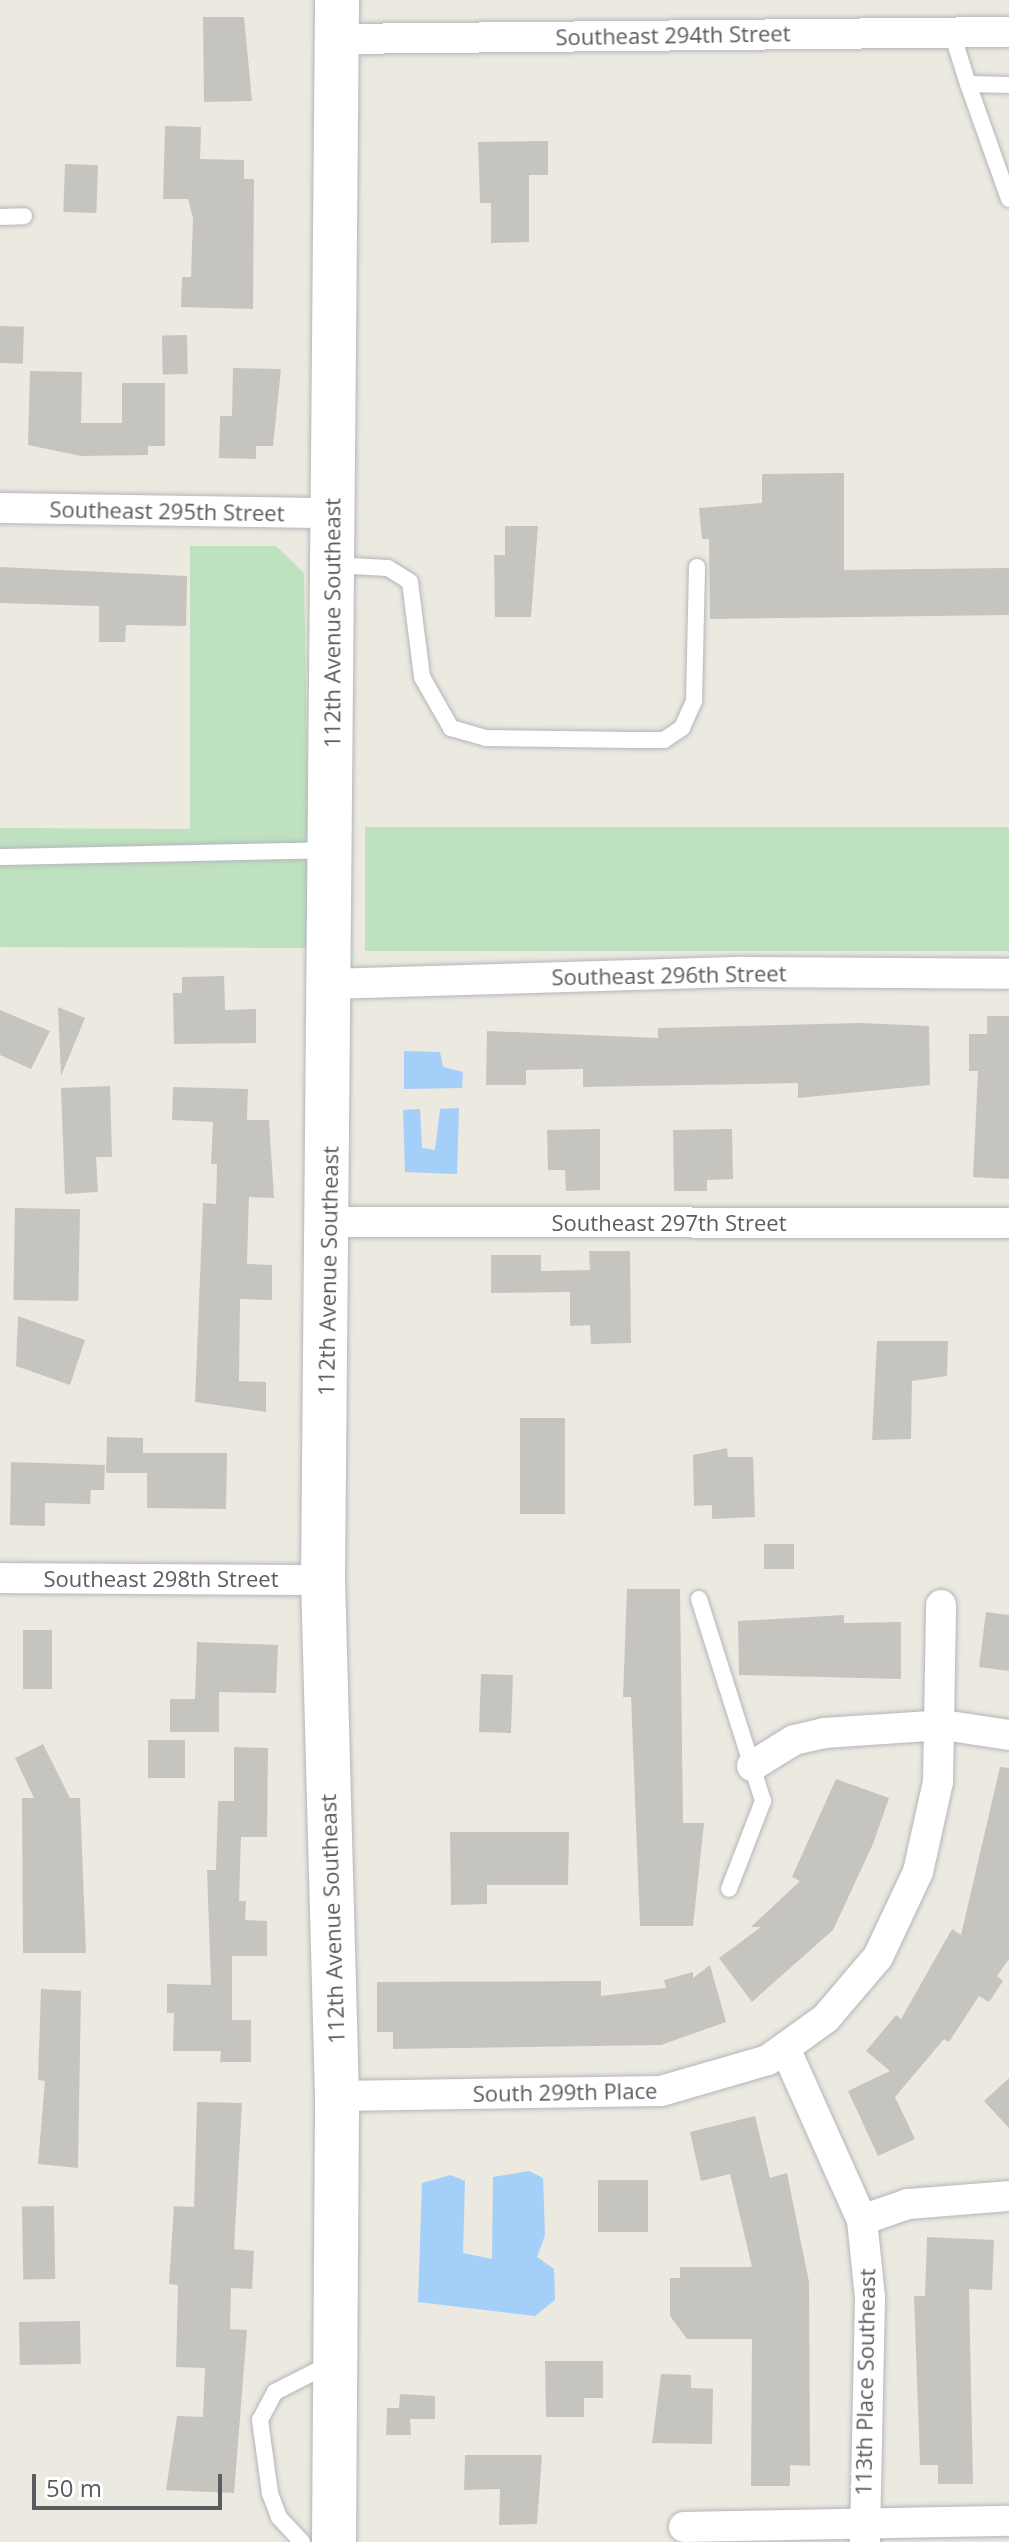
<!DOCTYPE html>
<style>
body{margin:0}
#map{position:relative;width:1009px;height:2542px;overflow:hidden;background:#ebe9e0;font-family:"Open Sans",sans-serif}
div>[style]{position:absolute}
.green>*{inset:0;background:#bee1c0;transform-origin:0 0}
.water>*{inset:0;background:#a3cff8}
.building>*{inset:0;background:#c6c4be;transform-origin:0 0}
.roads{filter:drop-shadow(0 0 2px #b3b6ba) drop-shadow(0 0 2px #b3b6ba)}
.lane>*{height:16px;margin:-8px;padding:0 8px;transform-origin:8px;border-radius:8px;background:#fff}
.street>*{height:30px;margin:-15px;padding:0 15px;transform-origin:15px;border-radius:15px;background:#fff}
.secondary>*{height:44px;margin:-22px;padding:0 22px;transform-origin:22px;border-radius:22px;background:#fff}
span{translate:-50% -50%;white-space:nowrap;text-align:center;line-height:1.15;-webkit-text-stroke:6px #fff;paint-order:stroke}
.street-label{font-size:22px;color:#595c60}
.scale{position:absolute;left:32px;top:2474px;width:190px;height:36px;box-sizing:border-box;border:4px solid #595c60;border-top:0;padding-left:10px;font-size:24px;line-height:28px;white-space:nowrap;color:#595c60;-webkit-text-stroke:6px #fff;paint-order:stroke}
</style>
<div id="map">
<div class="green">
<i style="clip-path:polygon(190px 546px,276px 546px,304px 573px,310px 948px,0 947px,0 828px,190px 829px)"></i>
<i style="left:1009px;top:827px;width:124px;height:644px;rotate:90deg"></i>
</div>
<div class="water">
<i style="clip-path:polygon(404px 1051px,440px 1052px,443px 1067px,463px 1072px,462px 1088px,404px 1089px)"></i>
<i style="clip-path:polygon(459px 1108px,457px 1174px,405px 1172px,403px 1110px,420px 1109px,422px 1148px,435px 1150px,440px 1109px)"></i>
<i style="clip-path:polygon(529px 2171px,543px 2178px,545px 2235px,537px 2257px,554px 2269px,555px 2300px,535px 2316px,418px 2302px,422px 2183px,451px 2175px,465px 2181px,463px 2253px,492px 2259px,493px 2177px)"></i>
</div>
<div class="building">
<i style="clip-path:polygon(203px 17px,244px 17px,252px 101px,204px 102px)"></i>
<i style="clip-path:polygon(165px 126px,201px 127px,200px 159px,244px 160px,244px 179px,254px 179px,253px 309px,181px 307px,182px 277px,191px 277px,193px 218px,188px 199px,163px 199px)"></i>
<i style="clip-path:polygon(548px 141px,548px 175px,529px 175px,529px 242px,491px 243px,491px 203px,480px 203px,478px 142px)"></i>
<i style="left:65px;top:164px;width:33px;height:48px;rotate:2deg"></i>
<i style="left:0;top:326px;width:24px;height:37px;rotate:2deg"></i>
<i style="left:187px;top:335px;width:39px;height:25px;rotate:89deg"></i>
<i style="clip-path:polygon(233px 368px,281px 369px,273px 446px,256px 446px,256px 459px,219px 458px,220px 416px,232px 416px)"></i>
<i style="clip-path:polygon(30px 371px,82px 372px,81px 423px,122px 423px,122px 383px,165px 383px,165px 446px,148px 446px,148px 455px,81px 456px,28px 445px)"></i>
<i style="clip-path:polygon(844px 473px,844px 570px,1009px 568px,1009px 615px,710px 619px,709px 539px,702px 539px,699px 508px,762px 503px,762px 474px)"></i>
<i style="clip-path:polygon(505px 526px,538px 526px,531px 617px,495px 617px,494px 555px,505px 555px)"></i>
<i style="clip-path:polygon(0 567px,187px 576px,186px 626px,126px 625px,125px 642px,99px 642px,99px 606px,0 603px)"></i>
<i style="clip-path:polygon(224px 976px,225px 1010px,256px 1009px,256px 1043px,174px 1044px,173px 993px,182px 993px,182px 977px)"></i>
<i style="clip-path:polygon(58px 1007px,85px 1018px,61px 1076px)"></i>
<i style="clip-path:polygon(0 1010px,50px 1031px,31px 1069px,0 1055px)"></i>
<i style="clip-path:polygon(987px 1016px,1009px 1016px,1009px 1179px,973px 1177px,978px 1071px,969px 1071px,969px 1034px,987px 1034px)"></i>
<i style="clip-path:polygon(860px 1023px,929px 1026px,930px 1085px,798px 1098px,798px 1083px,583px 1087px,583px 1069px,526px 1070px,526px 1085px,486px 1085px,487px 1031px,658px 1038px,658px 1028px)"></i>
<i style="clip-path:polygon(110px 1086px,112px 1157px,96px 1157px,98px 1192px,65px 1194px,61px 1088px)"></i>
<i style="clip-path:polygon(173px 1087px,248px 1089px,247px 1120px,269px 1120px,274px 1198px,249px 1197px,247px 1264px,272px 1265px,272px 1300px,240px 1299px,239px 1381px,266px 1382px,266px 1412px,195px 1402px,203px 1203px,216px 1204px,217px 1164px,211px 1164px,213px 1122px,172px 1120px)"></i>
<i style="clip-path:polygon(600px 1129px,600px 1190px,566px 1191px,565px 1170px,548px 1170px,547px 1130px)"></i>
<i style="clip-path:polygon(732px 1129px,733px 1179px,707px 1180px,707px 1191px,674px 1191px,673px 1130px)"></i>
<i style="left:15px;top:1208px;width:65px;height:92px;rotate:1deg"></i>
<i style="clip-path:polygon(589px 1251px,630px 1251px,631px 1343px,591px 1344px,590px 1325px,570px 1326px,570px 1292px,491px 1293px,491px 1255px,541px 1255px,541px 1271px,590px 1270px)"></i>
<i style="clip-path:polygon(18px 1316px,85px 1340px,70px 1385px,16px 1366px)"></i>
<i style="clip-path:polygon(877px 1341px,948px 1341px,947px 1376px,912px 1381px,911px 1439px,872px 1440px)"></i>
<i style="left:520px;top:1418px;width:45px;height:96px"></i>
<i style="clip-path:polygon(107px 1437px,143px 1438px,143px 1453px,227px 1453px,226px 1509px,147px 1508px,147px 1473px,106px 1473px)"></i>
<i style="clip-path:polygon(727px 1448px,728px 1457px,753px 1457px,755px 1517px,712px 1519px,712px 1505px,694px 1506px,693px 1455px)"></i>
<i style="clip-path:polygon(11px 1462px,105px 1465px,104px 1490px,91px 1490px,90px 1504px,45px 1503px,45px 1526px,10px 1525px)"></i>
<i style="left:764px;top:1544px;width:30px;height:25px"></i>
<i style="clip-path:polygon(627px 1589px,680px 1589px,683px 1823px,704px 1823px,693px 1926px,640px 1926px,631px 1697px,623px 1697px)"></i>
<i style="clip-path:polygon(986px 1612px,1009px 1615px,1009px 1671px,979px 1667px)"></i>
<i style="clip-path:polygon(844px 1615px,844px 1623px,901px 1622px,901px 1679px,739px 1675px,738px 1621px)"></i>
<i style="left:23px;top:1630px;width:29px;height:59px"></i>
<i style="clip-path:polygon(197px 1642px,278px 1645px,276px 1693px,219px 1692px,219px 1732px,170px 1732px,170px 1699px,195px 1699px)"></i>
<i style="left:481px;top:1674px;width:32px;height:58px;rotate:2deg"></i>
<i style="left:148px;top:1740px;width:37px;height:38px"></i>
<i style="clip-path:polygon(43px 1744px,70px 1798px,80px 1798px,86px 1953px,23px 1953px,22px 1798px,34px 1798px,15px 1758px)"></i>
<i style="clip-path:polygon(234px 1747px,268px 1748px,267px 1837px,241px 1837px,239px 1901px,246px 1901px,245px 1920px,267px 1921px,267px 1956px,232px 1956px,232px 2020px,251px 2020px,251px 2062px,220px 2062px,221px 2051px,173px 2051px,174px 2013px,167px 2013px,167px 1984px,211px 1985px,207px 1870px,216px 1870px,218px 1801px,234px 1801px)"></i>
<i style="clip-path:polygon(1000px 1767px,1009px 1768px,1009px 1959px,997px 1976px,1003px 1981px,989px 2002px,979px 1996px,949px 2042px,944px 2039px,895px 2097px,915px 2139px,878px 2156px,848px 2091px,890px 2071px,866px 2051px,896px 2015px,901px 2019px,952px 1929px,961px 1935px)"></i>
<i style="clip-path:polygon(836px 1779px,889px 1798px,873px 1844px,833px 1930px,752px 2002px,719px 1958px,761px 1927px,751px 1927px,800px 1881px,792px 1877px)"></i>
<i style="clip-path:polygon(450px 1832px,569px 1832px,568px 1885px,487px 1885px,487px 1904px,451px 1905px)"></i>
<i style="clip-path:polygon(710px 1965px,726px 2022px,661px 2045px,393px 2049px,393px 2032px,377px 2032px,377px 1982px,601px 1981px,601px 1996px,666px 1988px,664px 1980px,693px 1972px,693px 1978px)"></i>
<i style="clip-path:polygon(41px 1989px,81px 1991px,78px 2168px,38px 2164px,45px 2081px,38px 2080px)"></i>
<i style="clip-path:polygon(1009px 2078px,1009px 2128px,984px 2101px)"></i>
<i style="clip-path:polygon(197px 2102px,242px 2103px,234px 2249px,254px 2251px,252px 2289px,231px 2288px,230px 2329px,247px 2330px,234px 2493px,166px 2490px,177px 2416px,203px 2417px,205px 2368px,176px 2367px,178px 2285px,169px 2284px,174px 2206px,194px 2207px)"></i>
<i style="clip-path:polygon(755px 2116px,770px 2178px,787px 2173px,809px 2282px,810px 2466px,790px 2465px,790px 2486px,751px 2486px,752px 2339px,687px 2339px,670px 2316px,670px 2278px,680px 2278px,680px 2267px,752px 2267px,730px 2174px,701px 2181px,690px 2132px)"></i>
<i style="left:598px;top:2180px;width:50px;height:52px"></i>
<i style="left:54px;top:2206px;width:73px;height:32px;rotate:89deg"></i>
<i style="clip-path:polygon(927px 2237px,994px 2240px,992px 2290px,969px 2289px,973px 2484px,938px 2484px,938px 2465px,920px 2465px,914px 2296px,925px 2296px)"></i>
<i style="left:80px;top:2321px;width:43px;height:61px;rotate:89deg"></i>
<i style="clip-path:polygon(545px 2361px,603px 2361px,603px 2398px,584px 2398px,584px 2417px,546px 2417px)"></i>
<i style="clip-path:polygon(661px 2374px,691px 2375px,691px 2388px,713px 2389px,712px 2444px,652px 2443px)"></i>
<i style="clip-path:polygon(400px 2394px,435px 2396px,435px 2419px,410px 2419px,411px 2435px,386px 2435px,387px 2408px,399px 2408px)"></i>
<i style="clip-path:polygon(465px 2455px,542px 2455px,537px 2524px,499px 2525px,500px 2489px,464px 2490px)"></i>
</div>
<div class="roads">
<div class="lane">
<i style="left:952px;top:33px;width:53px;rotate:72.6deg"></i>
<i style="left:968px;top:84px;width:41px;rotate:1.4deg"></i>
<i style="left:968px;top:84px;width:122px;rotate:70.4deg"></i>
<i style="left:0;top:217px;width:24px;rotate:-2deg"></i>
<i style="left:333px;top:565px;width:55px;rotate:3.1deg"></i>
<i style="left:388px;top:568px;width:26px;rotate:32deg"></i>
<i style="left:410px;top:582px;width:96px;rotate:82.8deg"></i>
<i style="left:422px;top:677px;width:59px;rotate:60.4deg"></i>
<i style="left:451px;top:728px;width:35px;rotate:16deg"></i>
<i style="left:485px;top:738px;width:147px;rotate:0.8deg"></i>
<i style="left:632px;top:740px;width:32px"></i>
<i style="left:664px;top:740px;width:22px;rotate:-34deg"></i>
<i style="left:682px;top:728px;width:30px;rotate:-66deg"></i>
<i style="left:694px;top:701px;width:134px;rotate:-88.7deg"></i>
<i style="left:0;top:857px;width:329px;rotate:-1.2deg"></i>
<i style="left:699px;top:1599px;width:212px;rotate:72.4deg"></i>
<i style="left:763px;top:1801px;width:94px;rotate:111.1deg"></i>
<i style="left:302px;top:2542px;width:34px;rotate:-133deg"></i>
<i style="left:279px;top:2517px;width:26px;rotate:-111deg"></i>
<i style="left:270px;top:2493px;width:74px;rotate:-97.8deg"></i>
<i style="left:260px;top:2420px;width:32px;rotate:-62deg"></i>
<i style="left:275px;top:2392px;width:64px;rotate:-27deg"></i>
</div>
<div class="street">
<i style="left:336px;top:39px;width:673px;rotate:-0.6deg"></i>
<i style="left:0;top:508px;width:333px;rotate:0.9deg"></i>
<i style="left:329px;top:984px;width:415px;rotate:-1.7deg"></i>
<i style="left:744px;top:972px;width:265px;rotate:0.4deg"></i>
<i style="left:329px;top:1222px;width:680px;rotate:0.08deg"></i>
<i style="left:0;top:1578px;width:323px;rotate:0.4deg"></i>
<i style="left:752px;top:1766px;width:49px;rotate:-31.8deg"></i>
<i style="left:794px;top:1740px;width:31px;rotate:-13deg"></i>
<i style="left:824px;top:1733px;width:119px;rotate:-3.8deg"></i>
<i style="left:943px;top:1725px;width:67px;rotate:8.6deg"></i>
<i style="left:785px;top:2048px;width:188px;rotate:65.9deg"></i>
<i style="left:862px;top:2220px;width:78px;rotate:84.1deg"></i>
<i style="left:870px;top:2298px;width:244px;rotate:91.2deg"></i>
<i style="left:337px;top:2096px;width:324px;rotate:-0.9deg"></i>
<i style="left:661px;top:2091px;width:111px;rotate:-16.2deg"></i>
<i style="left:768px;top:2060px;width:72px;rotate:-35.9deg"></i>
<i style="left:826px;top:2018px;width:80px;rotate:-49.6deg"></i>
<i style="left:878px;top:1957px;width:94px;rotate:-64.8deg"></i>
<i style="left:918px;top:1872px;width:92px;rotate:-77.5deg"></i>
<i style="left:938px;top:1782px;width:177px;rotate:-89deg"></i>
<i style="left:862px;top:2220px;width:49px;rotate:-19.2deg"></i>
<i style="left:908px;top:2204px;width:101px;rotate:-4.5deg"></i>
<i style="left:684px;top:2527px;width:325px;rotate:-1.1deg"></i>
</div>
<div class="secondary">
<i style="left:334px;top:2542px;width:446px;rotate:-89.6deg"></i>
<i style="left:337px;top:2096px;width:516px;rotate:-91.55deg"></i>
<i style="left:323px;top:1580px;width:1580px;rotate:-89.49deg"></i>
</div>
</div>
<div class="street-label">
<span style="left:673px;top:35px;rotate:-1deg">Southeast 294th Street</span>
<span style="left:167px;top:511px;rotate:1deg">Southeast 295th Street</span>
<span style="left:332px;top:623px;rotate:-90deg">112th Avenue Southeast</span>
<span style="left:669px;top:975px;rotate:-1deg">Southeast 296th Street</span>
<span style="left:669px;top:1223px">Southeast 297th Street</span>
<span style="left:328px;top:1271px;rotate:-89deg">112th Avenue Southeast</span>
<span style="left:161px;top:1579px">Southeast 298th Street</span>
<span style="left:332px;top:1919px;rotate:-92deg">112th Avenue Southeast</span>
<span style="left:565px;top:2092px;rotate:-1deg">South 299th Place</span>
<span style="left:865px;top:2382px;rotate:-89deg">113th Place Southeast</span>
</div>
<div class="scale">50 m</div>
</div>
